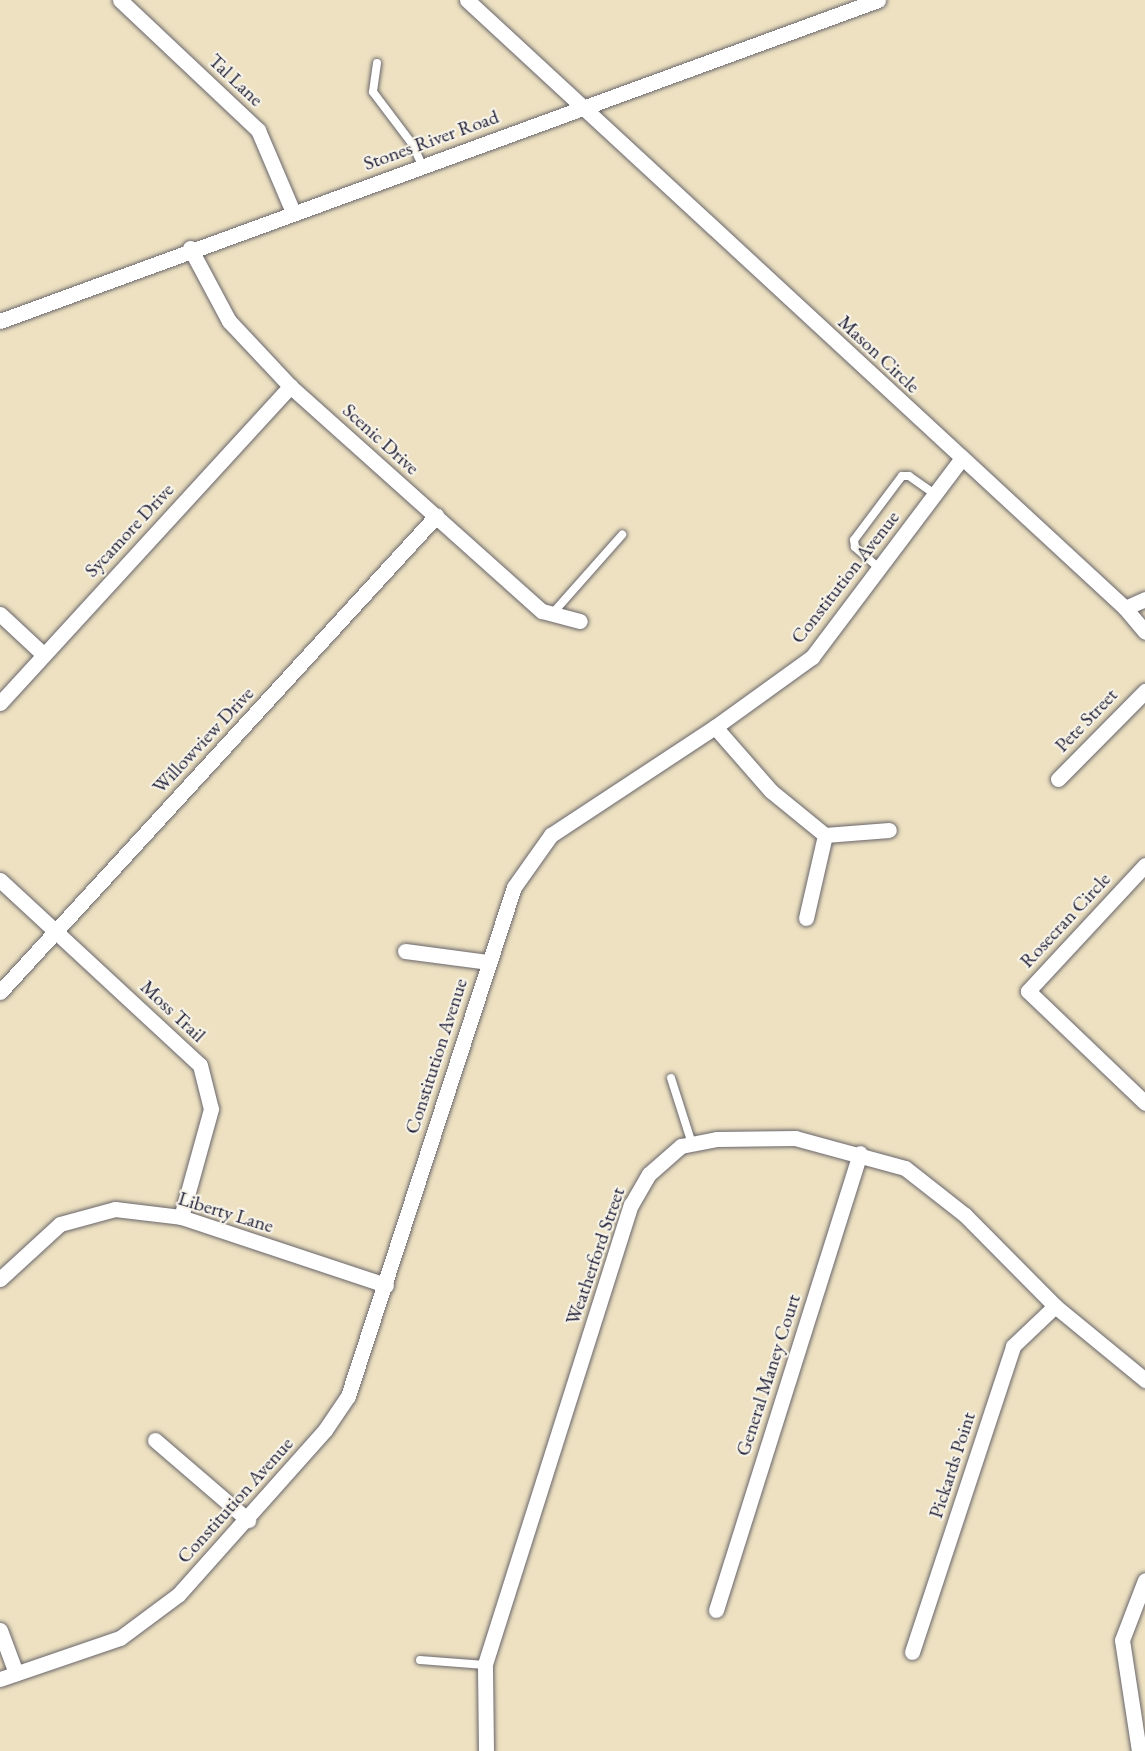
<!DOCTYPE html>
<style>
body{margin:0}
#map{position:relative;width:1145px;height:1751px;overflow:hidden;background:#ede1c1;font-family:"EB Garamond",serif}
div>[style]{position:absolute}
.roads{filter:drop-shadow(0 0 2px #69656a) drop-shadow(0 0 2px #69656a)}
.lane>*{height:8px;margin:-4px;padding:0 4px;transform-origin:4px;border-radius:4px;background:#fff}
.street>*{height:15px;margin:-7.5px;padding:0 7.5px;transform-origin:7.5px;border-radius:7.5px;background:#fff}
span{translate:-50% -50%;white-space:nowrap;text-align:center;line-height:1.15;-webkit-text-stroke:4.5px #f7f3e8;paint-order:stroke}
.street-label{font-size:20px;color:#22223b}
</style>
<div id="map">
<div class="roads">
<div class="lane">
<i style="left:377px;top:63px;width:29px;rotate:98deg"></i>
<i style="left:373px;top:92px;width:66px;rotate:53deg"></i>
<i style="left:413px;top:145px;width:22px;rotate:66deg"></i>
<i style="left:879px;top:568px;width:32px;rotate:-139deg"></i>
<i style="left:855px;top:547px;width:7px;rotate:-98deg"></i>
<i style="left:854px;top:540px;width:80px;rotate:-53.1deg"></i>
<i style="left:902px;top:476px;width:7px"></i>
<i style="left:909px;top:476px;width:32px;rotate:35deg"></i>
<i style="left:552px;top:614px;width:106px;rotate:-48.5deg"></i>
<i style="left:671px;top:1078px;width:69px;rotate:72.3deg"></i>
<i style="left:420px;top:1660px;width:65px;rotate:4.4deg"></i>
</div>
<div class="street">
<i style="left:120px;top:0;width:190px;rotate:43.3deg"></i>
<i style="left:258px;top:130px;width:89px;rotate:66.9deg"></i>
<i style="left:467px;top:0;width:896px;rotate:42.74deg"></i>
<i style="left:1125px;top:608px;width:31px;rotate:50deg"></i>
<i style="left:190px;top:248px;width:83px;rotate:61.9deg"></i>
<i style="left:229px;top:321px;width:89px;rotate:46.8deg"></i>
<i style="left:290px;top:386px;width:338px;rotate:41.8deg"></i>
<i style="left:542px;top:611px;width:39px;rotate:15deg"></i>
<i style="left:0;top:321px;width:935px;rotate:-20.08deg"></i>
<i style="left:1125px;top:608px;width:22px;rotate:-24deg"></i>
<i style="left:0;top:614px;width:59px;rotate:42.9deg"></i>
<i style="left:0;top:703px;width:430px;rotate:-47.5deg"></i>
<i style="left:715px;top:727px;width:85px;rotate:48.8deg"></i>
<i style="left:771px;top:791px;width:70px;rotate:39.2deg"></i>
<i style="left:825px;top:835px;width:64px;rotate:-4.5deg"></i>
<i style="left:1058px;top:779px;width:124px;rotate:-45.3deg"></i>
<i style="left:1145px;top:865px;width:172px;rotate:132.9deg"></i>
<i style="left:1028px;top:991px;width:162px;rotate:43.7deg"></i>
<i style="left:0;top:880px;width:272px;rotate:42.8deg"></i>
<i style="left:200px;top:1065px;width:45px;rotate:76deg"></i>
<i style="left:211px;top:1109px;width:112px;rotate:105.5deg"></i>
<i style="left:806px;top:918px;width:85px;rotate:-77.1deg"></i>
<i style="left:405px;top:951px;width:85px;rotate:7.5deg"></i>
<i style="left:0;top:992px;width:646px;rotate:-47.51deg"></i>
<i style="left:0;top:1279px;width:81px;rotate:-42.5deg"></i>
<i style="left:60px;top:1224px;width:57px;rotate:-15.3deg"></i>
<i style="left:115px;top:1209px;width:66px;rotate:6.9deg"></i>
<i style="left:181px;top:1217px;width:216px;rotate:18.4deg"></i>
<i style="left:155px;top:1440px;width:123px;rotate:40.7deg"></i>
<i style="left:716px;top:1610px;width:479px;rotate:-72.5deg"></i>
<i style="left:0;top:1630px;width:46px;rotate:69.6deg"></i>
<i style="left:912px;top:1652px;width:322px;rotate:-71.7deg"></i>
<i style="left:1013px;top:1346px;width:58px;rotate:-43.6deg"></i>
<i style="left:0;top:1679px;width:127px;rotate:-18.9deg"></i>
<i style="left:120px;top:1638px;width:72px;rotate:-36.6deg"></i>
<i style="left:178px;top:1595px;width:221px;rotate:-48.3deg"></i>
<i style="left:325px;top:1430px;width:41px;rotate:-55.9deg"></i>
<i style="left:348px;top:1396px;width:535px;rotate:-71.94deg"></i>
<i style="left:514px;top:887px;width:64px;rotate:-54.6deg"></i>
<i style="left:551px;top:835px;width:196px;rotate:-33.4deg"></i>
<i style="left:715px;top:727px;width:120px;rotate:-35.8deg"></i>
<i style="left:812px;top:657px;width:248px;rotate:-53deg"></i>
<i style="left:486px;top:1751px;width:87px;rotate:-90.7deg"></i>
<i style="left:485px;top:1664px;width:482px;rotate:-72.4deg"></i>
<i style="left:631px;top:1205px;width:36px;rotate:-60deg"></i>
<i style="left:649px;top:1174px;width:43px;rotate:-41.2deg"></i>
<i style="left:681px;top:1146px;width:37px;rotate:-11deg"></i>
<i style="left:717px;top:1139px;width:78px;rotate:-0.7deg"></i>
<i style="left:795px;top:1138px;width:114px;rotate:15.3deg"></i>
<i style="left:905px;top:1168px;width:76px;rotate:38.1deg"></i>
<i style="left:965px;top:1215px;width:128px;rotate:45.3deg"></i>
<i style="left:1055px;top:1306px;width:117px;rotate:39.4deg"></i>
<i style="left:1139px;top:1751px;width:112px;rotate:-98.7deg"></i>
<i style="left:1122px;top:1640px;width:64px;rotate:-69deg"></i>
</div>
</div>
<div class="street-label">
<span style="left:236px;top:80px;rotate:43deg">Tal Lane</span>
<span style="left:431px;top:140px;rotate:-20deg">Stones River Road</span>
<span style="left:879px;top:354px;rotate:43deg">Mason Circle</span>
<span style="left:381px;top:439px;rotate:42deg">Scenic Drive</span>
<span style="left:129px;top:530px;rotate:-47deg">Sycamore Drive</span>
<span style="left:845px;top:577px;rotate:-52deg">Constitution Avenue</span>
<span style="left:1086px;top:720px;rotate:-46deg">Pete Street</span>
<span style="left:203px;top:740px;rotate:-47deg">Willowview Drive</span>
<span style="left:1065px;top:920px;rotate:-47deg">Rosecran Circle</span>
<span style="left:173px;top:1011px;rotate:43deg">Moss Trail</span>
<span style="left:436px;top:1056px;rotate:-72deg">Constitution Avenue</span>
<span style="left:226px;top:1212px;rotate:17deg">Liberty Lane</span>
<span style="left:595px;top:1256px;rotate:-71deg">Weatherford Street</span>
<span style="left:768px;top:1375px;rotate:-72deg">General Maney Court</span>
<span style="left:952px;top:1465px;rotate:-72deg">Pickards Point</span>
<span style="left:235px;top:1500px;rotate:-48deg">Constitution Avenue</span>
</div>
</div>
